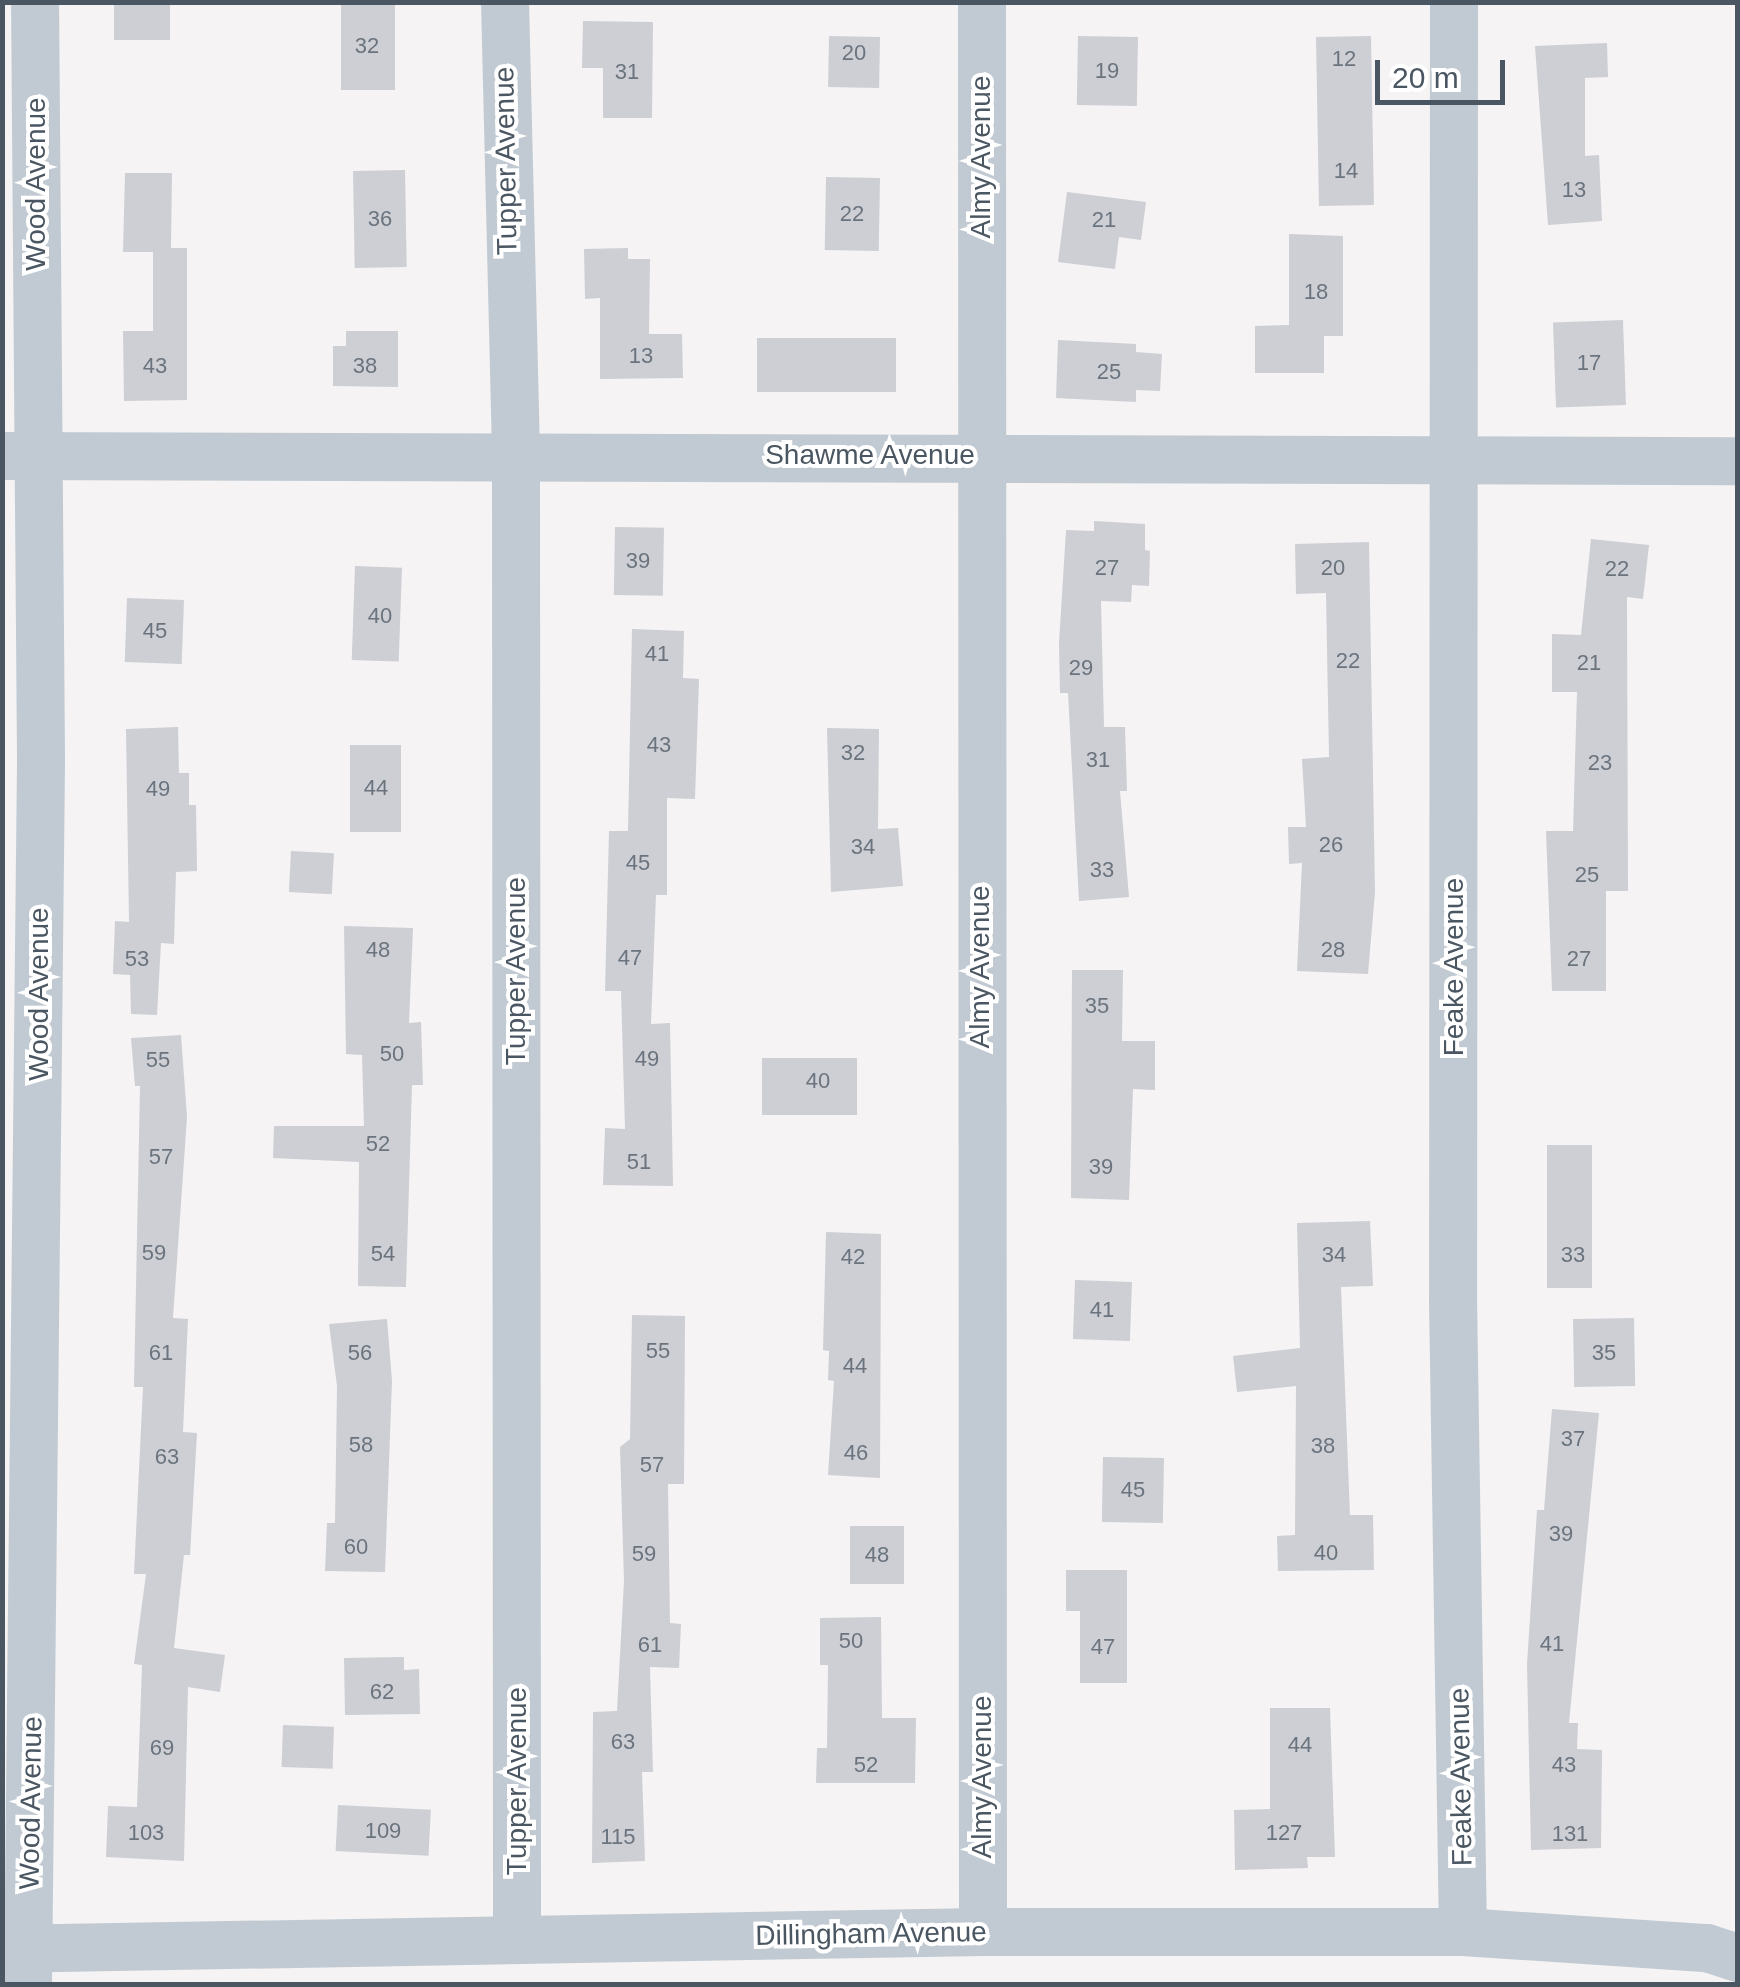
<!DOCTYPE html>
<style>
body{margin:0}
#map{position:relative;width:1740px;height:1987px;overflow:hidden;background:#f5f3f3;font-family:Arial,sans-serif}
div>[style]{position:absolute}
.building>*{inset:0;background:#cdcfd5;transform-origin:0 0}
.street>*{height:48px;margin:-24px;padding:0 24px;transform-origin:24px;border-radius:24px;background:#c1cad2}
span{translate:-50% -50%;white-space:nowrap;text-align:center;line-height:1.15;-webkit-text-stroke:8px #fff;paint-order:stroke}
.number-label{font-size:22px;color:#6b747e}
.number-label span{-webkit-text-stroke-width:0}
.street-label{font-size:28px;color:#4a5661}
.frame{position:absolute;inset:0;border:5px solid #4a5661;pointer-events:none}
.scale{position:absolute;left:1375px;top:60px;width:130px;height:45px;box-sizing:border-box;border:5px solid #4a5661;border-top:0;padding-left:12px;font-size:30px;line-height:35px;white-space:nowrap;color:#4a5661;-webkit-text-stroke:8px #fff;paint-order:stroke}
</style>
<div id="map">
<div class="building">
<i style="left:114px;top:2px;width:56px;height:38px"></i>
<i style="left:341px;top:2px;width:54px;height:88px"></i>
<i style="clip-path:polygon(583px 21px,653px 22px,652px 118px,603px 118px,603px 68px,582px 68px)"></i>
<i style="left:829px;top:36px;width:51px;height:51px;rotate:1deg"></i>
<i style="left:1078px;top:36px;width:60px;height:69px;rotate:1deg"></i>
<i style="left:1371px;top:36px;width:169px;height:55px;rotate:89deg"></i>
<i style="clip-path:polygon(1607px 43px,1608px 77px,1585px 78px,1585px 156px,1599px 155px,1602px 221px,1548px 225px,1535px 46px)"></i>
<i style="left:405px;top:170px;width:97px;height:52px;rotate:89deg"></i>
<i style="clip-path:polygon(125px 173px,172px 173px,171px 248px,187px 248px,187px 400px,124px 401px,123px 331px,153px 331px,153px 252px,123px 252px)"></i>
<i style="left:826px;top:177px;width:54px;height:73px;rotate:1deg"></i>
<i style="clip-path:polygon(1067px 192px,1146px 202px,1141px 240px,1119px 237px,1115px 269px,1058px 262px)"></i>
<i style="clip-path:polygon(1289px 234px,1343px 236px,1343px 336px,1324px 336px,1324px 373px,1255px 373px,1255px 326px,1289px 325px)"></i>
<i style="clip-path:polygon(628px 248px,628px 259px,650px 259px,649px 334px,682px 334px,683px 378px,600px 379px,600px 298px,585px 299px,584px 249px)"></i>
<i style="left:1623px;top:320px;width:85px;height:70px;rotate:88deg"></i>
<i style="clip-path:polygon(346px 331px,398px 331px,398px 387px,333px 386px,333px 346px,346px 346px)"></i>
<i style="left:757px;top:338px;width:139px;height:54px"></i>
<i style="clip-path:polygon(1058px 340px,1136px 344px,1136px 352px,1162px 354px,1160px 391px,1136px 390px,1136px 402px,1056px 398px)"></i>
<i style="clip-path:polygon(1094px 521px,1145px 524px,1145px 550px,1150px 551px,1149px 586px,1132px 585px,1131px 602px,1101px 601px,1104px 727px,1125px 727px,1127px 791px,1120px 791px,1129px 897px,1079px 901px,1068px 693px,1060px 693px,1059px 643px,1066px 530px,1094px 531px)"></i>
<i style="left:615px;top:527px;width:49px;height:68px;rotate:1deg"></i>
<i style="clip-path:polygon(1591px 539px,1649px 545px,1643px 599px,1627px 597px,1628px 891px,1606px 891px,1606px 991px,1552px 991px,1546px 831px,1573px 831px,1577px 692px,1552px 692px,1552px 634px,1581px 635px)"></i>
<i style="clip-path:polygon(1369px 542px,1375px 892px,1368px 974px,1297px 971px,1302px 863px,1289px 864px,1288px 827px,1306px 827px,1302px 759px,1329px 757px,1326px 593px,1296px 594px,1295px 544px)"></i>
<i style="left:355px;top:566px;width:47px;height:94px;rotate:2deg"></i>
<i style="left:127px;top:598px;width:57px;height:64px;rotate:2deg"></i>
<i style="clip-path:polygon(632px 629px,684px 631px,683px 678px,699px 679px,695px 799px,667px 798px,667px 895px,656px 895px,651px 1024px,670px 1023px,673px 1186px,603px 1185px,605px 1128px,625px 1129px,621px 991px,605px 991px,609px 831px,628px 831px)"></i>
<i style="clip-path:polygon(178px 727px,179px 773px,189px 773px,189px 805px,196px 805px,197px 871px,176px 872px,174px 944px,161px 943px,157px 1015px,131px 1014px,130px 975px,113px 974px,115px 921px,129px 922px,126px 729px)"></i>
<i style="clip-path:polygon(827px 728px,879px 729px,878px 829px,898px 828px,903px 886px,831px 892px)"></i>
<i style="left:350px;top:745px;width:51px;height:87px"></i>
<i style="left:291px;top:851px;width:43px;height:41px;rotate:3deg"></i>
<i style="clip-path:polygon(344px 926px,413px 928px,409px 1023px,421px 1022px,423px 1085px,412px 1085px,406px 1287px,358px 1286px,359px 1162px,273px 1158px,274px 1126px,364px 1126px,362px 1055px,346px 1054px)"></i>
<i style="clip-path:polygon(1072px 970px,1123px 970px,1122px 1041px,1155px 1041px,1155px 1090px,1133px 1089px,1129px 1200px,1071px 1198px)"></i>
<i style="clip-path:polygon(181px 1035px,187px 1117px,173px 1318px,188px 1319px,183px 1432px,197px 1433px,190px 1555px,184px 1555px,174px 1648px,225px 1655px,220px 1692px,188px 1687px,184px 1861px,106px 1857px,108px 1806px,137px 1807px,142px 1665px,134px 1664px,146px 1574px,134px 1574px,143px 1387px,134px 1387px,140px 1086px,135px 1086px,131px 1038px)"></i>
<i style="left:857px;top:1058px;width:57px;height:95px;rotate:90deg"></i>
<i style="left:1547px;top:1145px;width:45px;height:143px"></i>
<i style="clip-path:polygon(1370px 1221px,1373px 1286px,1341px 1287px,1350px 1515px,1373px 1515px,1374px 1570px,1278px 1571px,1277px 1536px,1295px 1535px,1296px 1386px,1237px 1392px,1233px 1356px,1300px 1348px,1297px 1223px)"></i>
<i style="clip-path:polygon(826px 1232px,881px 1234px,880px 1478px,828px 1475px,834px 1381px,828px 1380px,829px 1351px,823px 1350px)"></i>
<i style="left:1075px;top:1280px;width:57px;height:59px;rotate:2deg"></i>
<i style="clip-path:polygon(632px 1315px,685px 1316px,684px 1484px,668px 1484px,670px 1623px,681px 1624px,679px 1668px,650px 1667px,653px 1772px,642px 1772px,645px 1861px,592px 1863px,593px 1712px,617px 1711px,624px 1581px,620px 1447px,630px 1439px)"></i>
<i style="left:1634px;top:1318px;width:68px;height:61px;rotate:89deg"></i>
<i style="clip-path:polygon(387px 1319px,392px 1381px,385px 1572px,325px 1571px,327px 1523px,335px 1523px,337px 1386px,329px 1324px)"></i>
<i style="clip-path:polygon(1552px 1409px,1599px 1413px,1569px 1723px,1578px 1723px,1577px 1749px,1602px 1750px,1601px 1848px,1531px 1850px,1527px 1664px,1537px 1510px,1544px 1510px)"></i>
<i style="left:1103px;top:1457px;width:61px;height:65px;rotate:1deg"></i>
<i style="left:904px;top:1526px;width:58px;height:54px;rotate:90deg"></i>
<i style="clip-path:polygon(1066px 1570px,1127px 1570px,1127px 1683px,1080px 1683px,1080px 1611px,1066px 1611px)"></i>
<i style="clip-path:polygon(881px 1617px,882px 1718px,916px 1718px,915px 1783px,816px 1783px,817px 1748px,827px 1748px,828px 1665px,820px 1665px,820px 1618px)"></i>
<i style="clip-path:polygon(404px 1657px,404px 1670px,419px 1669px,420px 1714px,345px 1715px,344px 1658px)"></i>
<i style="clip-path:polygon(1270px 1708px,1330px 1708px,1335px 1857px,1307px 1857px,1308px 1868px,1235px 1870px,1234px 1810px,1270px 1809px)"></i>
<i style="left:283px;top:1725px;width:51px;height:42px;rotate:2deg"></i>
<i style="left:338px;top:1805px;width:93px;height:46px;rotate:3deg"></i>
</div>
<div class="street">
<i style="left:505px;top:2px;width:455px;rotate:88.6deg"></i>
<i style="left:516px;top:457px;width:1483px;rotate:89.96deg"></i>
<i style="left:982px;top:2px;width:1930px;rotate:89.97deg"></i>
<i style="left:1454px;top:2px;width:1296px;rotate:90.04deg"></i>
<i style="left:1453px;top:1298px;width:634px;rotate:89.1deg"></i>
<i style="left:2px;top:456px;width:1736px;rotate:0.17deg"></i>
<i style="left:2px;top:1949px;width:981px;rotate:-0.99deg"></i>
<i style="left:983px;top:1932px;width:480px"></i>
<i style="left:1463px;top:1932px;width:245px;rotate:3.8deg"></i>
<i style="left:1707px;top:1948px;width:33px;rotate:18deg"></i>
<i style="left:28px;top:1984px;width:1225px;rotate:-89.39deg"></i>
<i style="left:41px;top:759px;width:757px;rotate:-90.45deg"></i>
</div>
<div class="number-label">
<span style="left:367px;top:46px">32</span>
<span style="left:854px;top:53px">20</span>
<span style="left:1344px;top:59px">12</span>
<span style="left:1107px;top:71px">19</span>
<span style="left:627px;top:72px">31</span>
<span style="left:1346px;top:171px">14</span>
<span style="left:1574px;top:190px">13</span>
<span style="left:852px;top:214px">22</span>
<span style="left:380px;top:219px">36</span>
<span style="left:1104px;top:220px">21</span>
<span style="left:1316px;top:292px">18</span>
<span style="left:641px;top:356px">13</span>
<span style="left:1589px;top:363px">17</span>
<span style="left:155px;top:366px">43</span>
<span style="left:365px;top:366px">38</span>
<span style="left:1109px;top:372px">25</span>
<span style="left:638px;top:561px">39</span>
<span style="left:1107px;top:568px">27</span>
<span style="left:1333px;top:568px">20</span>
<span style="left:1617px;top:569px">22</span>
<span style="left:380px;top:616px">40</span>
<span style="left:155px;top:631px">45</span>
<span style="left:657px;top:654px">41</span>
<span style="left:1348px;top:661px">22</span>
<span style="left:1589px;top:663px">21</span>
<span style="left:1081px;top:668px">29</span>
<span style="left:659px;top:745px">43</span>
<span style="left:853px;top:753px">32</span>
<span style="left:1098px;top:760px">31</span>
<span style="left:1600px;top:763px">23</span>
<span style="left:376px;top:788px">44</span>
<span style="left:158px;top:789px">49</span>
<span style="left:1331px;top:845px">26</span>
<span style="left:863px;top:847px">34</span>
<span style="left:638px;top:863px">45</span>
<span style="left:1102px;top:870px">33</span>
<span style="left:1587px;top:875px">25</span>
<span style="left:378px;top:950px">48</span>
<span style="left:1333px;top:950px">28</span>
<span style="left:630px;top:958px">47</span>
<span style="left:137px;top:959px">53</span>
<span style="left:1579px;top:959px">27</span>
<span style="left:1097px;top:1006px">35</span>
<span style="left:392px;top:1054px">50</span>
<span style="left:647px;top:1059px">49</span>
<span style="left:158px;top:1060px">55</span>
<span style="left:818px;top:1081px">40</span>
<span style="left:378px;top:1144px">52</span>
<span style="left:161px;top:1157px">57</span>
<span style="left:639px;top:1162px">51</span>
<span style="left:1101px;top:1167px">39</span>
<span style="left:154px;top:1253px">59</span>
<span style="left:383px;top:1254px">54</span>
<span style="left:1334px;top:1255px">34</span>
<span style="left:1573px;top:1255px">33</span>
<span style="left:853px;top:1257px">42</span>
<span style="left:1102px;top:1310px">41</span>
<span style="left:658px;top:1351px">55</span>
<span style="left:161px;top:1353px">61</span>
<span style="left:360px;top:1353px">56</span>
<span style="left:1604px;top:1353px">35</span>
<span style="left:855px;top:1366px">44</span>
<span style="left:1573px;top:1439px">37</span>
<span style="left:361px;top:1445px">58</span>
<span style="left:1323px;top:1446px">38</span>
<span style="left:856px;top:1453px">46</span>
<span style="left:167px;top:1457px">63</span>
<span style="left:652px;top:1465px">57</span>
<span style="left:1133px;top:1490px">45</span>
<span style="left:1561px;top:1534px">39</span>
<span style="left:356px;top:1547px">60</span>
<span style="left:1326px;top:1553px">40</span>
<span style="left:644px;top:1554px">59</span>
<span style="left:877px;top:1555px">48</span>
<span style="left:851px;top:1641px">50</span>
<span style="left:1552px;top:1644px">41</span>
<span style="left:650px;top:1645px">61</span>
<span style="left:1103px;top:1647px">47</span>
<span style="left:382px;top:1692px">62</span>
<span style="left:623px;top:1742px">63</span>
<span style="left:1300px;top:1745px">44</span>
<span style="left:162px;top:1748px">69</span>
<span style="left:866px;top:1765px">52</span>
<span style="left:1564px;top:1765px">43</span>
<span style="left:383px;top:1831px">109</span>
<span style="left:146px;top:1833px">103</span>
<span style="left:1284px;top:1833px">127</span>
<span style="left:1570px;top:1834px">131</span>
<span style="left:618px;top:1837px">115</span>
</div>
<div class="street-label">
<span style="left:981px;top:157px;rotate:-90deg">Almy Avenue</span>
<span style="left:506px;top:161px;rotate:-91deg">Tupper Avenue</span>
<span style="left:36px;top:184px;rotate:-90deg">Wood Avenue</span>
<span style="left:870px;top:455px">Shawme Avenue</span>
<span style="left:980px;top:967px;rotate:-90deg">Almy Avenue</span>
<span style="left:1454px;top:967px;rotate:-90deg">Feake Avenue</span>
<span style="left:516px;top:971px;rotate:-90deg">Tupper Avenue</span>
<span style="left:39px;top:994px;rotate:-90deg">Wood Avenue</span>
<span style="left:982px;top:1777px;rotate:-90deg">Almy Avenue</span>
<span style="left:1461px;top:1777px;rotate:-91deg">Feake Avenue</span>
<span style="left:517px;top:1781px;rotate:-90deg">Tupper Avenue</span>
<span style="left:31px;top:1803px;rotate:-89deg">Wood Avenue</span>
<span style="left:871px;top:1934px;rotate:-1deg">Dillingham Avenue</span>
</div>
<div class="frame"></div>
<div class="scale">20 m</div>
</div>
